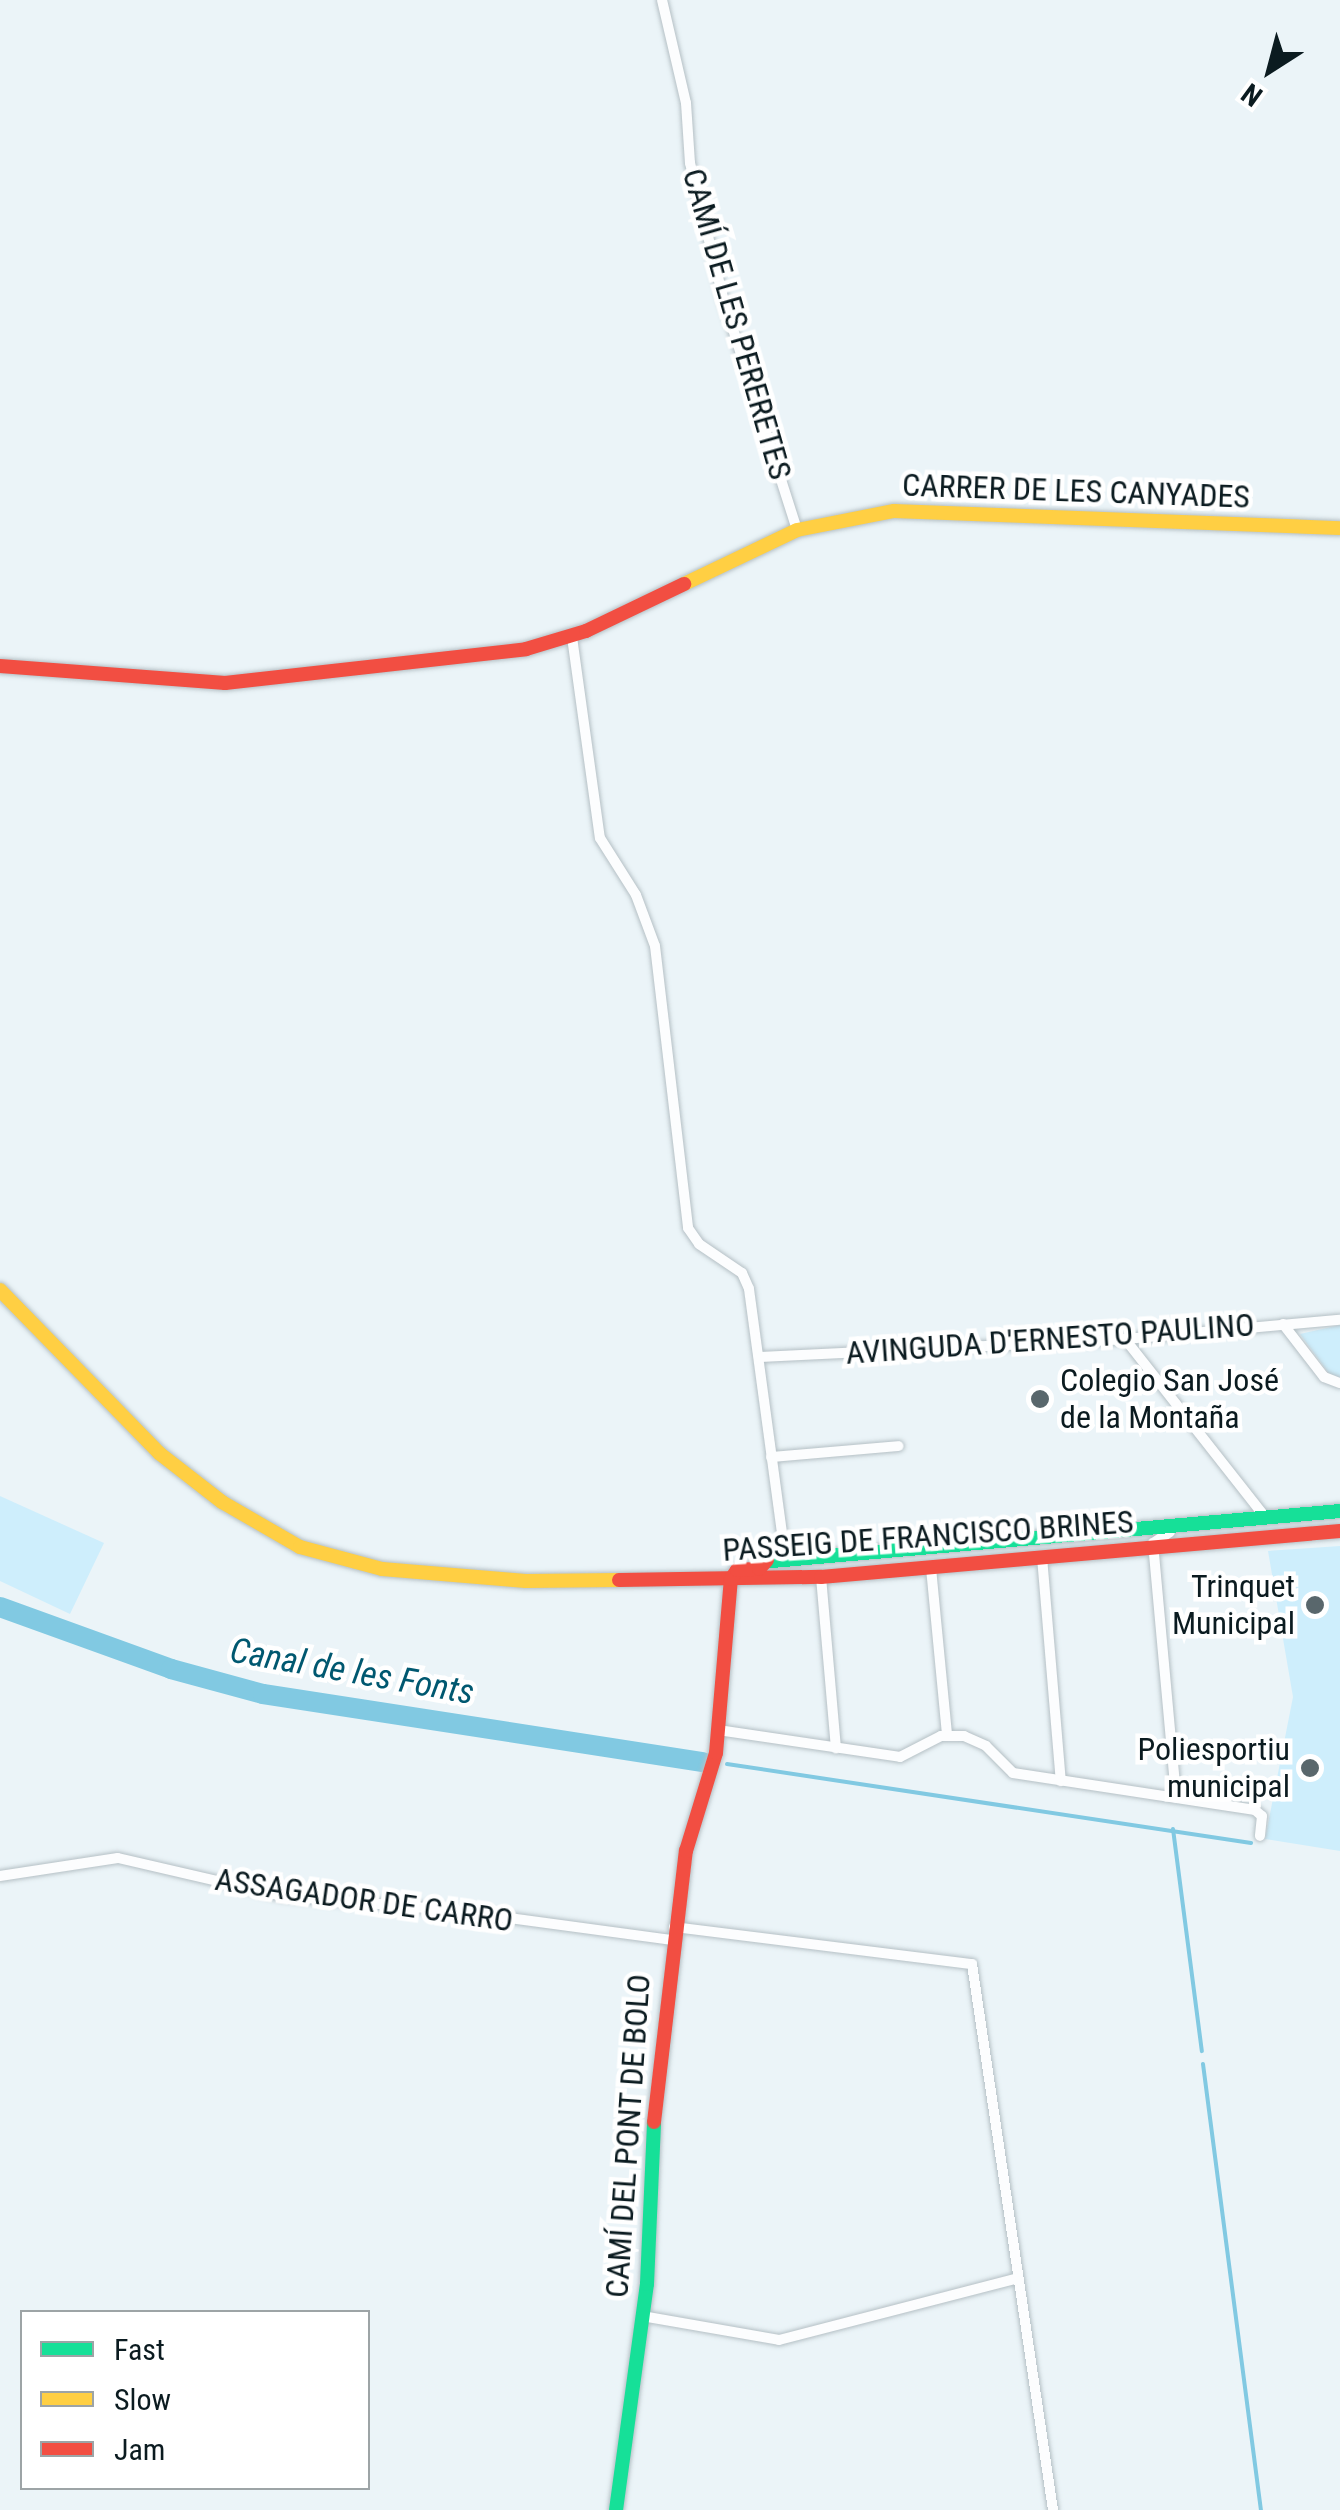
<!DOCTYPE html>
<meta charset="utf-8">
<style>
body{margin:0}
#map{position:relative;width:1340px;height:2510px;overflow:hidden;background:#ebf4f8;font-family:"Roboto Condensed",sans-serif}
div>[style]{position:absolute}
.green>*{inset:0;background:#ceeefc}
.stream>*{height:4px;margin:-2px;padding:0 2px;transform-origin:2px;border-radius:2px;background:#81c9e2}
.river>*{height:20px;margin:-10px;padding:0 10px;transform-origin:10px;border-radius:10px;background:#81c9e2}
.roads{filter:drop-shadow(0 0 2px #b5c0c5) drop-shadow(0 0 2px #b5c0c5)}
.street>*{height:10px;margin:-5px;padding:0 5px;transform-origin:5px;border-radius:5px;background:#fcfdfe}
.fast>*{height:14px;margin:-7px;padding:0 7px;transform-origin:7px;border-radius:7px;background:#16e098}
.slow>*{height:14px;margin:-7px;padding:0 7px;transform-origin:7px;border-radius:7px;background:#ffcf43}
.jam>*{height:14px;margin:-7px;padding:0 7px;transform-origin:7px;border-radius:7px;background:#f24e42}
.dots>*{width:28px;height:28px;translate:-50% -50%;box-sizing:border-box;border:5px solid #fff;border-radius:50%}
span{translate:-50% -50%;white-space:nowrap;text-align:center;line-height:1.15;-webkit-text-stroke:9px #fff;paint-order:stroke}
.street-label{font-size:32px;color:#0b1b20}
.poi-label{font-size:32px;color:#0b1b20}
.left{translate:0 -50%;text-align:left}
.right{translate:-100% -50%;text-align:right}
.water-label{font-size:35px;color:#005870;font-style:italic}
.legend{position:absolute;left:20px;top:2310px;width:350px;height:180px;box-sizing:border-box;background:#fff;border:2px solid #9da4a6;margin:0;padding:12px 18px;list-style:none;font-size:30px;color:#0b1b20}
.legend li{display:flex;align-items:center;gap:20px;height:50px}
.legend b{width:50px;border:2px solid #9da4a6}
.north{position:absolute;left:1220px;top:20px;width:100px;height:100px;-webkit-text-stroke:8px #fff;paint-order:stroke;rotate:216deg;font-size:28px;font-weight:700;line-height:40px;text-align:center;color:#0b1b20}
.north::after{content:'';display:block;margin:auto;width:35px;height:45px;background:#0b1b20;clip-path:polygon(50% 0,100% 100%,50% 72%,0 100%)}
</style>
<div id="map">
<div class="green">
<i style="clip-path:polygon(1340px 1325px,1340px 1379px,1333px 1379px,1300px 1334px)"></i>
<i style="clip-path:polygon(0 1496px,104px 1543px,70px 1614px,0 1581px)"></i>
<i style="clip-path:polygon(1340px 1546px,1340px 1851px,1265px 1839px,1293px 1697px,1268px 1551px)"></i>
</div>
<div class="stream">
<i style="left:727px;top:1764px;width:530px;rotate:8.57deg"></i>
<i style="left:1173px;top:1829px;width:224px;rotate:82.6deg"></i>
<i style="left:1203px;top:2064px;width:450px;rotate:82.6deg"></i>
</div>
<div class="river">
<i style="left:0;top:1607px;width:182px;rotate:19.9deg"></i>
<i style="left:171px;top:1669px;width:95px;rotate:15.2deg"></i>
<i style="left:263px;top:1694px;width:445px;rotate:8.8deg"></i>
</div>
<div class="roads">
<div class="street">
<i style="left:662px;top:0;width:106px;rotate:76.9deg"></i>
<i style="left:686px;top:103px;width:60px;rotate:86.2deg"></i>
<i style="left:690px;top:163px;width:142px;rotate:76.2deg"></i>
<i style="left:724px;top:301px;width:240px;rotate:72.3deg"></i>
<i style="left:572px;top:637px;width:203px;rotate:82.1deg"></i>
<i style="left:600px;top:838px;width:67px;rotate:57.7deg"></i>
<i style="left:636px;top:895px;width:54px;rotate:69.6deg"></i>
<i style="left:655px;top:946px;width:284px;rotate:83.3deg"></i>
<i style="left:688px;top:1228px;width:19px;rotate:55deg"></i>
<i style="left:699px;top:1244px;width:52px;rotate:34deg"></i>
<i style="left:742px;top:1273px;width:17px;rotate:66deg"></i>
<i style="left:749px;top:1289px;width:269px;rotate:82.3deg"></i>
<i style="left:1283px;top:1324px;width:67px;rotate:52.3deg"></i>
<i style="left:1324px;top:1377px;width:17px;rotate:21deg"></i>
<i style="left:1125px;top:1339px;width:226px;rotate:51.8deg"></i>
<i style="left:760px;top:1357px;width:365px;rotate:-2.8deg"></i>
<i style="left:1125px;top:1339px;width:216px;rotate:-5.1deg"></i>
<i style="left:771px;top:1457px;width:128px;rotate:-4.9deg"></i>
<i style="left:1170px;top:1532px;width:20px;rotate:147deg"></i>
<i style="left:1153px;top:1543px;width:256px;rotate:84.8deg"></i>
<i style="left:1042px;top:1557px;width:225px;rotate:85.2deg"></i>
<i style="left:931px;top:1568px;width:167px;rotate:84.5deg"></i>
<i style="left:821px;top:1577px;width:172px;rotate:85deg"></i>
<i style="left:718px;top:1730px;width:184px;rotate:8.4deg"></i>
<i style="left:900px;top:1757px;width:46px;rotate:-27.1deg"></i>
<i style="left:941px;top:1736px;width:23px"></i>
<i style="left:964px;top:1736px;width:24px;rotate:24deg"></i>
<i style="left:986px;top:1746px;width:38px;rotate:45deg"></i>
<i style="left:1013px;top:1773px;width:245px;rotate:8.7deg"></i>
<i style="left:1255px;top:1810px;width:9px;rotate:41deg"></i>
<i style="left:1262px;top:1816px;width:20px;rotate:96deg"></i>
<i style="left:0;top:1876px;width:119px;rotate:-8.7deg"></i>
<i style="left:118px;top:1858px;width:169px;rotate:13deg"></i>
<i style="left:283px;top:1896px;width:168px;rotate:4.8deg"></i>
<i style="left:450px;top:1910px;width:223px;rotate:7.7deg"></i>
<i style="left:674px;top:1927px;width:300px;rotate:7.1deg"></i>
<i style="left:972px;top:1964px;width:552px;rotate:81.56deg"></i>
<i style="left:642px;top:2316px;width:139px;rotate:9.9deg"></i>
<i style="left:779px;top:2340px;width:247px;rotate:-14.5deg"></i>
</div>
<div class="fast">
<i style="left:761px;top:1562px;width:581px;rotate:-5.03deg"></i>
<i style="left:616px;top:2510px;width:228px;rotate:-82.2deg"></i>
<i style="left:647px;top:2284px;width:162px;rotate:-87.5deg"></i>
</div>
<div class="slow">
<i style="left:684px;top:584px;width:125px;rotate:-25.5deg"></i>
<i style="left:797px;top:530px;width:99px;rotate:-11.1deg"></i>
<i style="left:894px;top:511px;width:446px;rotate:2.2deg"></i>
<i style="left:0;top:1290px;width:228px;rotate:45.7deg"></i>
<i style="left:159px;top:1453px;width:80px;rotate:37.9deg"></i>
<i style="left:222px;top:1502px;width:90px;rotate:30deg"></i>
<i style="left:300px;top:1547px;width:85px;rotate:15deg"></i>
<i style="left:382px;top:1569px;width:144px;rotate:4.8deg"></i>
<i style="left:526px;top:1581px;width:93px;rotate:-0.6deg"></i>
</div>
<div class="jam">
<i style="left:0;top:666px;width:226px;rotate:4.3deg"></i>
<i style="left:225px;top:683px;width:303px;rotate:-6.4deg"></i>
<i style="left:526px;top:649px;width:63px;rotate:-16.7deg"></i>
<i style="left:586px;top:631px;width:109px;rotate:-25.6deg"></i>
<i style="left:619px;top:1580px;width:202px;rotate:-0.9deg"></i>
<i style="left:821px;top:1577px;width:521px;rotate:-5.07deg"></i>
<i style="left:654px;top:2122px;width:273px;rotate:-83.3deg"></i>
<i style="left:686px;top:1851px;width:102px;rotate:-73deg"></i>
<i style="left:716px;top:1753px;width:175px;rotate:-85.1deg"></i>
<i style="left:731px;top:1579px;width:11px;rotate:-56deg"></i>
<i style="left:737px;top:1570px;width:22px;rotate:-3deg"></i>
<i style="left:759px;top:1569px;width:12px;rotate:-48deg"></i>
</div>
</div>
<div class="dots">
<i style="left:1040px;top:1399px;background:#59676c"></i>
<i style="left:1315px;top:1605px;background:#59676c"></i>
<i style="left:1310px;top:1768px;background:#59676c"></i>
</div>
<div class="street-label">
<span style="left:737px;top:324px;rotate:74deg">CAMÍ DE LES PERERETES</span>
<span style="left:1076px;top:491px;rotate:2deg">CARRER DE LES CANYADES</span>
<span style="left:1050px;top:1339px;rotate:-4deg">AVINGUDA D'ERNESTO PAULINO</span>
<span style="left:928px;top:1536px;rotate:-4deg">PASSEIG DE FRANCISCO BRINES</span>
<span style="left:364px;top:1900px;rotate:8deg">ASSAGADOR DE CARRO</span>
<span style="left:628px;top:2136px;rotate:-86deg">CAMÍ DEL PONT DE BOLO</span>
</div>
<div class="poi-label">
<span class="left" style="left:1060px;top:1399px">Colegio San José<br>de la Montaña</span>
<span class="right" style="left:1295px;top:1605px">Trinquet<br>Municipal</span>
<span class="right" style="left:1290px;top:1768px">Poliesportiu<br>municipal</span>
</div>
<div class="water-label">
<span style="left:352px;top:1672px;rotate:10deg">Canal de les Fonts</span>
</div>
<ul class="legend">
<li><b style="height:12px;background:#16e098"></b>Fast</li>
<li><b style="height:12px;background:#ffcf43"></b>Slow</li>
<li><b style="height:12px;background:#f24e42"></b>Jam</li>
</ul>
<div class="north">N</div>
</div>
